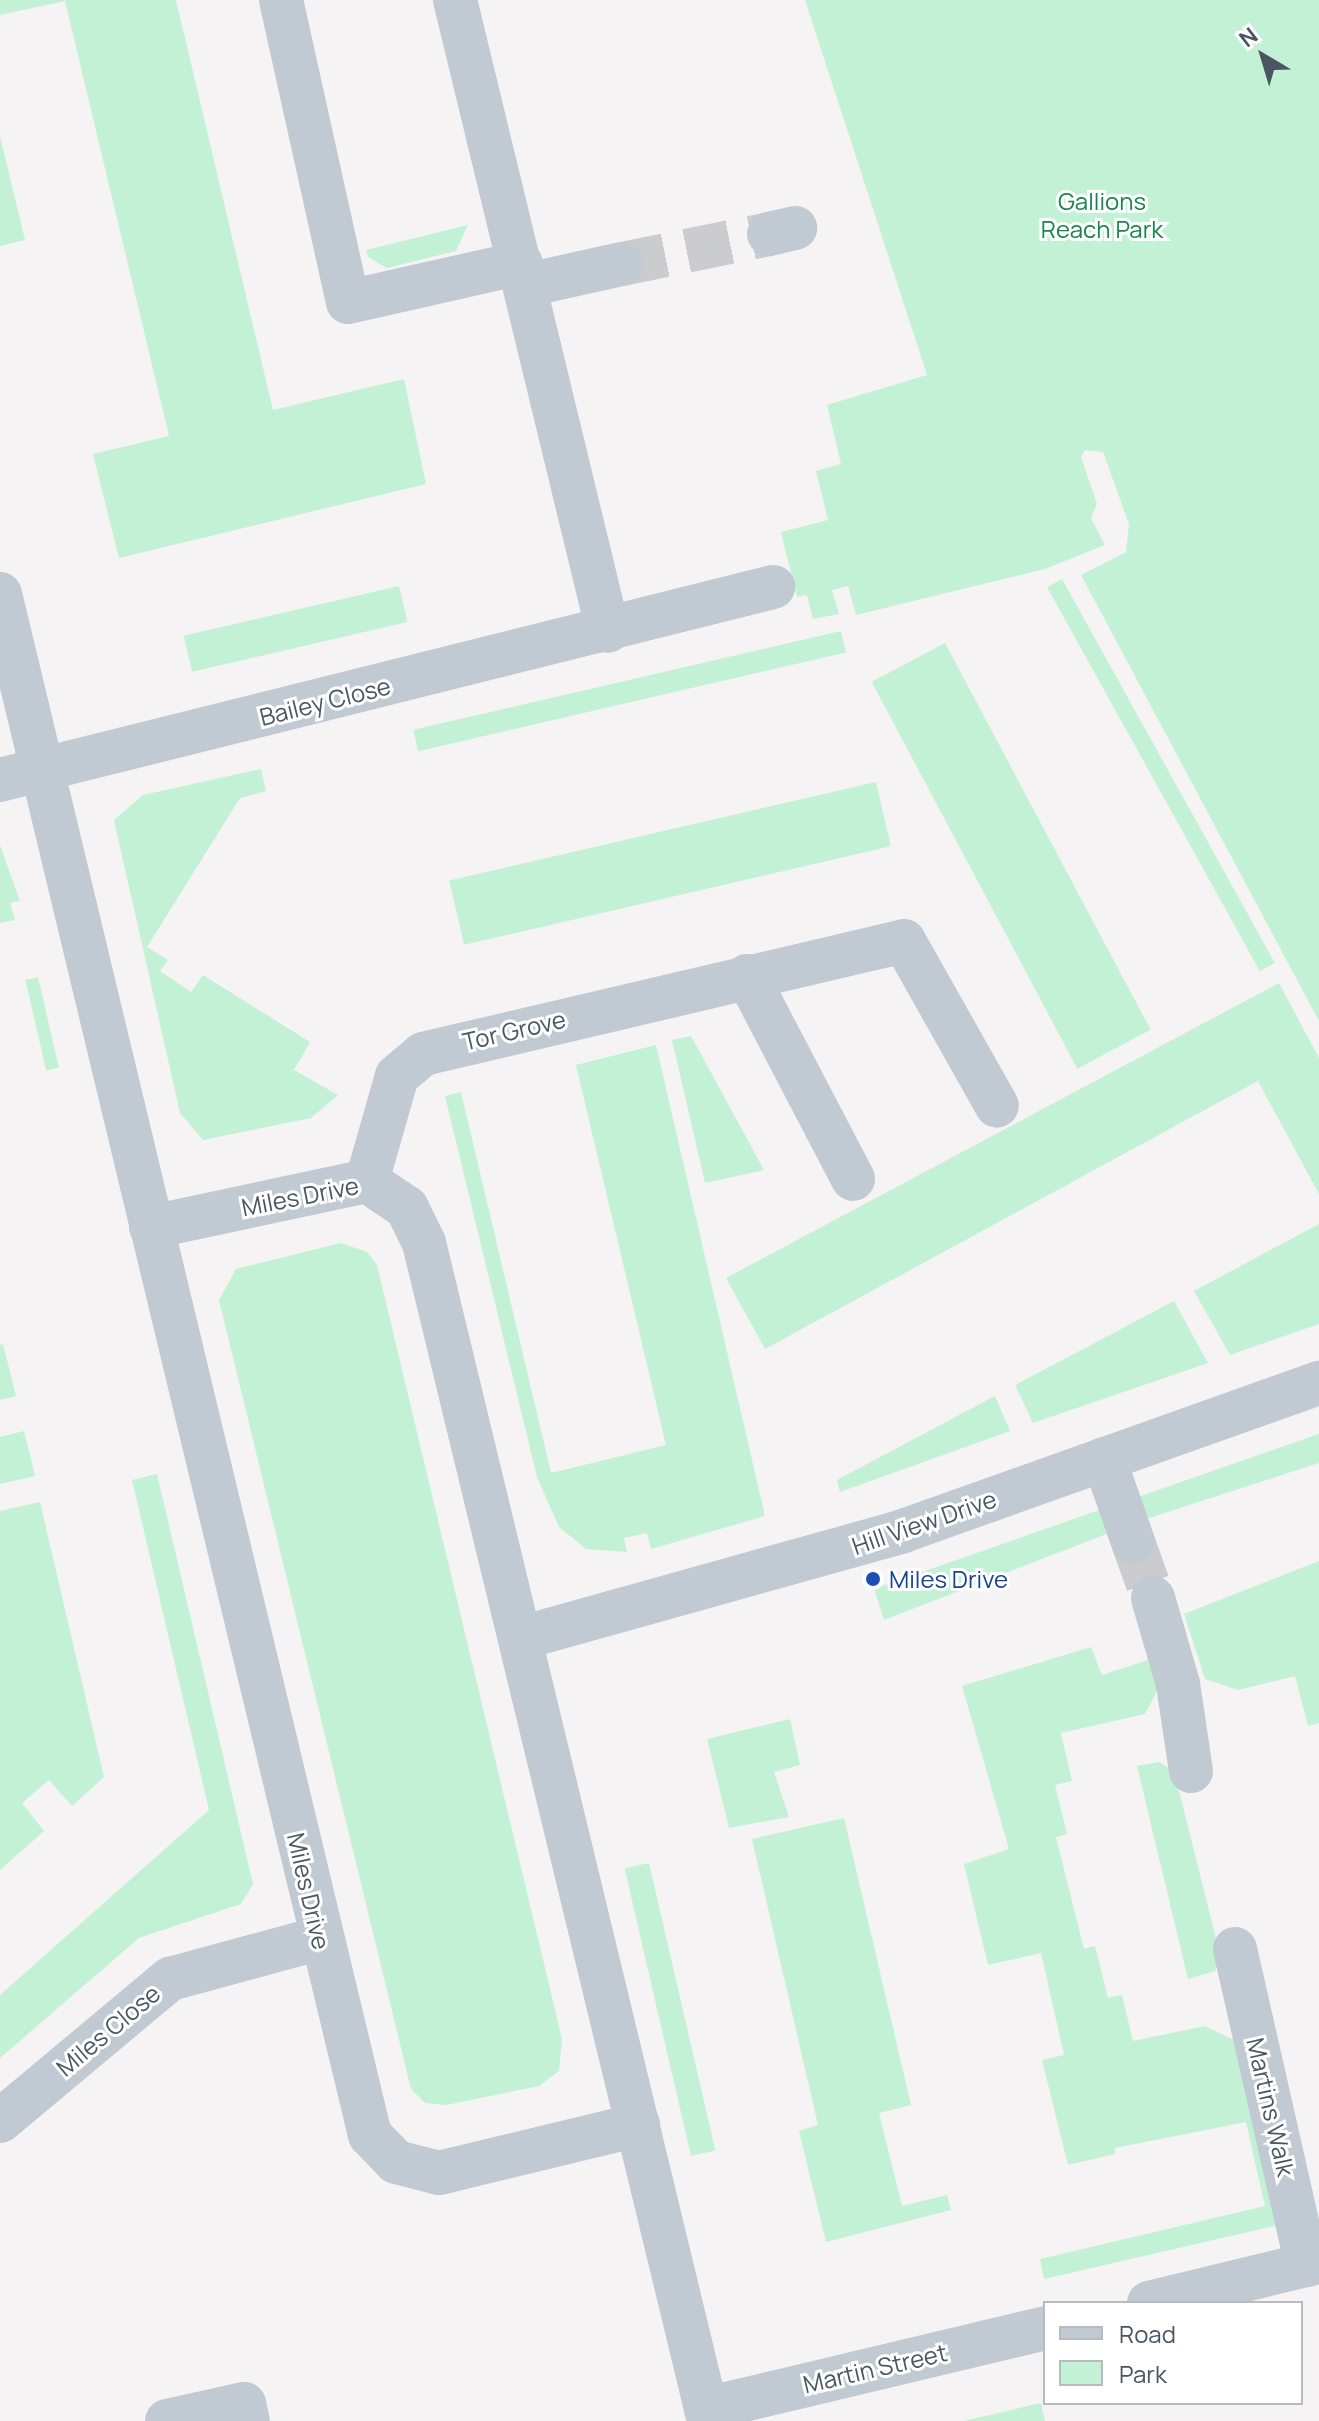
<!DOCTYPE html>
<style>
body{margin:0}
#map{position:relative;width:1319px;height:2421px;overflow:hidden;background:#f5f3f3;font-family:Manrope,sans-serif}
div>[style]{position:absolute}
.green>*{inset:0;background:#c3f1d5;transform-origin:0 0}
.minor-tunnel>*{height:44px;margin-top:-22px;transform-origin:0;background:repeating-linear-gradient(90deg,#caccce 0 44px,transparent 0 66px)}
.minor>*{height:44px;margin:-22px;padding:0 22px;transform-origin:22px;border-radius:22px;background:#c1cad2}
.dots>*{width:22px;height:22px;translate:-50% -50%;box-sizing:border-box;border:4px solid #fff;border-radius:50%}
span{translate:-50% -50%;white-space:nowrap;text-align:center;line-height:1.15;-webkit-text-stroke:6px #fff;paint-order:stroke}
.park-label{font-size:24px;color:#17864f}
.street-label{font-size:24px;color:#4a5661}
.transit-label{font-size:24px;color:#164399}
.left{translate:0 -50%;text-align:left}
.legend{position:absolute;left:1043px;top:2301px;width:260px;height:104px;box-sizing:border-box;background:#fff;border:2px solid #b7bbc0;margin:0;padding:10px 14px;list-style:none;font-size:24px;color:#4a5661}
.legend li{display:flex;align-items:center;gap:16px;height:40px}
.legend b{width:40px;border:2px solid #b7bbc0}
.north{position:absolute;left:1223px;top:16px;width:80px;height:80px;-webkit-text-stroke:6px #fff;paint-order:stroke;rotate:322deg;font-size:22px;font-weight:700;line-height:32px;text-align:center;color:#4a5661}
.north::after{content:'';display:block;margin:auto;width:28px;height:36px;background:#4a5661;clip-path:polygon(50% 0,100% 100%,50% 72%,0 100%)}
</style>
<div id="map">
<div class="green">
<i style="clip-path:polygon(0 0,176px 0,273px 410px,404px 379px,426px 484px,119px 558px,93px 454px,169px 436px,65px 1px,0 15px)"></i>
<i style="clip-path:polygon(805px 0,1319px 0,1319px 1021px,1081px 575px,1126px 552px,1129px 524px,1103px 452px,1085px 450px,1081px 457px,1097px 504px,1091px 518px,1105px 545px,1045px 569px,856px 615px,848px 586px,832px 590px,839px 614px,813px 619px,807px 595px,797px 597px,781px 532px,828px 520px,816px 471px,841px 464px,827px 405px,927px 375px)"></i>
<i style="clip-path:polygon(0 136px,25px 240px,0 246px)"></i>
<i style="clip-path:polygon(468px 225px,456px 251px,387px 268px,368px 257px,366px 250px)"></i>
<i style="left:1062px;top:579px;width:439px;height:17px;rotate:61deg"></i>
<i style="left:399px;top:586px;width:37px;height:221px;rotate:77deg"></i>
<i style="left:841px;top:631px;width:22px;height:439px;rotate:77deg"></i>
<i style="left:945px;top:643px;width:438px;height:83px;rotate:62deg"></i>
<i style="clip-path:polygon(261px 769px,266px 791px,240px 798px,147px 947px,168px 960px,160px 971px,191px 992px,203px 975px,310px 1042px,294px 1070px,338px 1095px,311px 1118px,203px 1140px,180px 1113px,114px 820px,143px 795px)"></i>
<i style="left:876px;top:782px;width:66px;height:438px;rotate:77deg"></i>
<i style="clip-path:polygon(0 845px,20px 901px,10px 903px,15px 920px,0 923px)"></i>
<i style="left:38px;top:977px;width:93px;height:13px;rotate:77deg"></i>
<i style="clip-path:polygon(1279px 983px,1319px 1058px,1319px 1194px,1258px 1081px,765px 1349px,726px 1278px)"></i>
<i style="clip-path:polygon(691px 1036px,764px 1170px,705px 1183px,672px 1040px)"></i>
<i style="clip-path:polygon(656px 1045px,765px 1516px,651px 1549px,647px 1533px,624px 1538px,627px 1552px,586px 1549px,559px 1527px,537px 1477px,445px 1096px,461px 1092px,551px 1473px,666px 1445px,576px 1065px)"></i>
<i style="clip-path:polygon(1319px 1224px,1319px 1324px,1230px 1355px,1194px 1291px)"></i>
<i style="clip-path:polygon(341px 1243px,367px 1252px,377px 1265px,562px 2039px,559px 2071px,539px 2086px,446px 2105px,425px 2103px,411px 2089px,219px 1300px,236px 1269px)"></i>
<i style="clip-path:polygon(1174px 1301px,1208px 1363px,1033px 1423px,1015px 1385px)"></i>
<i style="clip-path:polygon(3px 1344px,16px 1396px,0 1400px,0 1345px)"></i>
<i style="clip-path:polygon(995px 1396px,1010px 1431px,840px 1492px,837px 1480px)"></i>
<i style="clip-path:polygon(24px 1431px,35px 1476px,0 1484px,0 1437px)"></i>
<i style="clip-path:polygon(1319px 1434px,1319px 1463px,1146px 1519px,1138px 1497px)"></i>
<i style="clip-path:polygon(157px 1474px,253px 1884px,241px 1904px,139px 1938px,0 2058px,0 1995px,209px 1810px,132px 1480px)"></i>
<i style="clip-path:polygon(40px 1502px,104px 1777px,72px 1806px,49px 1780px,22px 1803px,44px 1831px,0 1870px,0 1511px)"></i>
<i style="clip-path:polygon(1102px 1509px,1109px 1533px,884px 1620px,874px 1589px)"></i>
<i style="clip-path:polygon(1319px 1561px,1319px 1723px,1308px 1726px,1295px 1676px,1238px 1690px,1205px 1679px,1184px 1614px)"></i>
<i style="clip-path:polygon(1091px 1647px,1102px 1675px,1148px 1660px,1158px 1689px,1145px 1714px,1061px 1733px,1072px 1781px,1055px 1785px,1067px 1834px,1056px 1837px,1084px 1949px,1095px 1946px,1108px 1998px,1122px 1995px,1133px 2041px,1205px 2026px,1236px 2041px,1279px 2225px,1044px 2279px,1040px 2259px,1265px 2206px,1246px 2122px,1115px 2148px,1115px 2154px,1068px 2165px,1042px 2060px,1064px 2055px,1041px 1953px,988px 1965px,964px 1864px,1009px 1849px,962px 1686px)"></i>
<i style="clip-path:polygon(790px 1719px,800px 1765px,774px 1772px,789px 1817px,729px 1828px,707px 1739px)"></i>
<i style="clip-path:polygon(1159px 1762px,1174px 1771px,1221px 1959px,1215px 1971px,1188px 1979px,1137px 1766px)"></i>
<i style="clip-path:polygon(844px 1818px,911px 2105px,879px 2113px,902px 2206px,947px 2195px,951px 2210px,826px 2242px,799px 2131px,818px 2125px,752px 1839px)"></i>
<i style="left:649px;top:1863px;width:295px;height:25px;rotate:77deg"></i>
<i style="clip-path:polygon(1041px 2403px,1045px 2421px,964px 2421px)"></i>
</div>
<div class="minor-tunnel">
<i style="left:622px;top:264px;width:150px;rotate:-11.5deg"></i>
<i style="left:1133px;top:1542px;width:59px;rotate:70.3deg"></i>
</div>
<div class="minor">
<i style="left:281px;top:0;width:309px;rotate:77.5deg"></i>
<i style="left:348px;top:302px;width:177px;rotate:-12.7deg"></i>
<i style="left:455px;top:0;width:649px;rotate:76.37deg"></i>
<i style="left:769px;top:234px;width:27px;rotate:-13deg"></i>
<i style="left:527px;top:285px;width:97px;rotate:-12.5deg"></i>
<i style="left:0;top:594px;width:1585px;rotate:76.5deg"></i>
<i style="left:370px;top:2135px;width:37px;rotate:46deg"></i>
<i style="left:396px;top:2162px;width:44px;rotate:14.3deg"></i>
<i style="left:439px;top:2173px;width:205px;rotate:-13.6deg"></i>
<i style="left:0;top:780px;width:797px;rotate:-14.02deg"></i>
<i style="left:747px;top:976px;width:229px;rotate:62.4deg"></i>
<i style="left:367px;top:1181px;width:109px;rotate:-74.1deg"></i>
<i style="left:397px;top:1076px;width:34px;rotate:-40deg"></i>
<i style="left:423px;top:1054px;width:494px;rotate:-13.2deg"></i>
<i style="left:904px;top:941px;width:189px;rotate:60.6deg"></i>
<i style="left:151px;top:1227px;width:221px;rotate:-12deg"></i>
<i style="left:367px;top:1181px;width:48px;rotate:34deg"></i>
<i style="left:407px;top:1208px;width:39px;rotate:64deg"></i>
<i style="left:424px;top:1243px;width:1212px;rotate:76.4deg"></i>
<i style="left:1104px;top:1459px;width:88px;rotate:70.7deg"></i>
<i style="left:1153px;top:1598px;width:90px;rotate:73.8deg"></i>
<i style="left:1178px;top:1684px;width:88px;rotate:81.5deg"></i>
<i style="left:521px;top:1638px;width:397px;rotate:-15.6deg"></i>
<i style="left:903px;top:1531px;width:442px;rotate:-19.6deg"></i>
<i style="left:1235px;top:1949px;width:324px;rotate:77.2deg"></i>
<i style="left:0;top:2121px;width:222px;rotate:-39.9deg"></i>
<i style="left:170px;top:1979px;width:156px;rotate:-15.2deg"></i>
<i style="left:1149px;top:2303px;width:175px;rotate:-13.6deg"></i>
<i style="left:706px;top:2409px;width:349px;rotate:-13.4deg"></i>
<i style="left:167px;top:2421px;width:79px;rotate:-12.4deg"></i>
<i style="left:244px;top:2404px;width:17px;rotate:77deg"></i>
</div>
<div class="dots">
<i style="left:873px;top:1579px;background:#1a4fb4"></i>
</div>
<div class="park-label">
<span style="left:1102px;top:215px">Gallions<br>Reach Park</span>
</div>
<div class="street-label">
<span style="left:325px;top:701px;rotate:-14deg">Bailey Close</span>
<span style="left:514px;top:1030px;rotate:-13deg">Tor Grove</span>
<span style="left:300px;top:1196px;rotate:-11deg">Miles Drive</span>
<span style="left:924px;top:1522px;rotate:-19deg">Hill View Drive</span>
<span style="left:309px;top:1891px;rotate:77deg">Miles Drive</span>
<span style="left:108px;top:2030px;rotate:-40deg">Miles Close</span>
<span style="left:1271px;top:2107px;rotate:77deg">Martins Walk</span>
<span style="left:875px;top:2368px;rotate:-13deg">Martin Street</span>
</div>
<div class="transit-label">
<span class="left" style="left:889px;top:1579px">Miles Drive</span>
</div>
<ul class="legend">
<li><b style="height:10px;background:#c1cad2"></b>Road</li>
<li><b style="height:22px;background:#c3f1d5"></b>Park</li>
</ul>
<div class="north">N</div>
</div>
